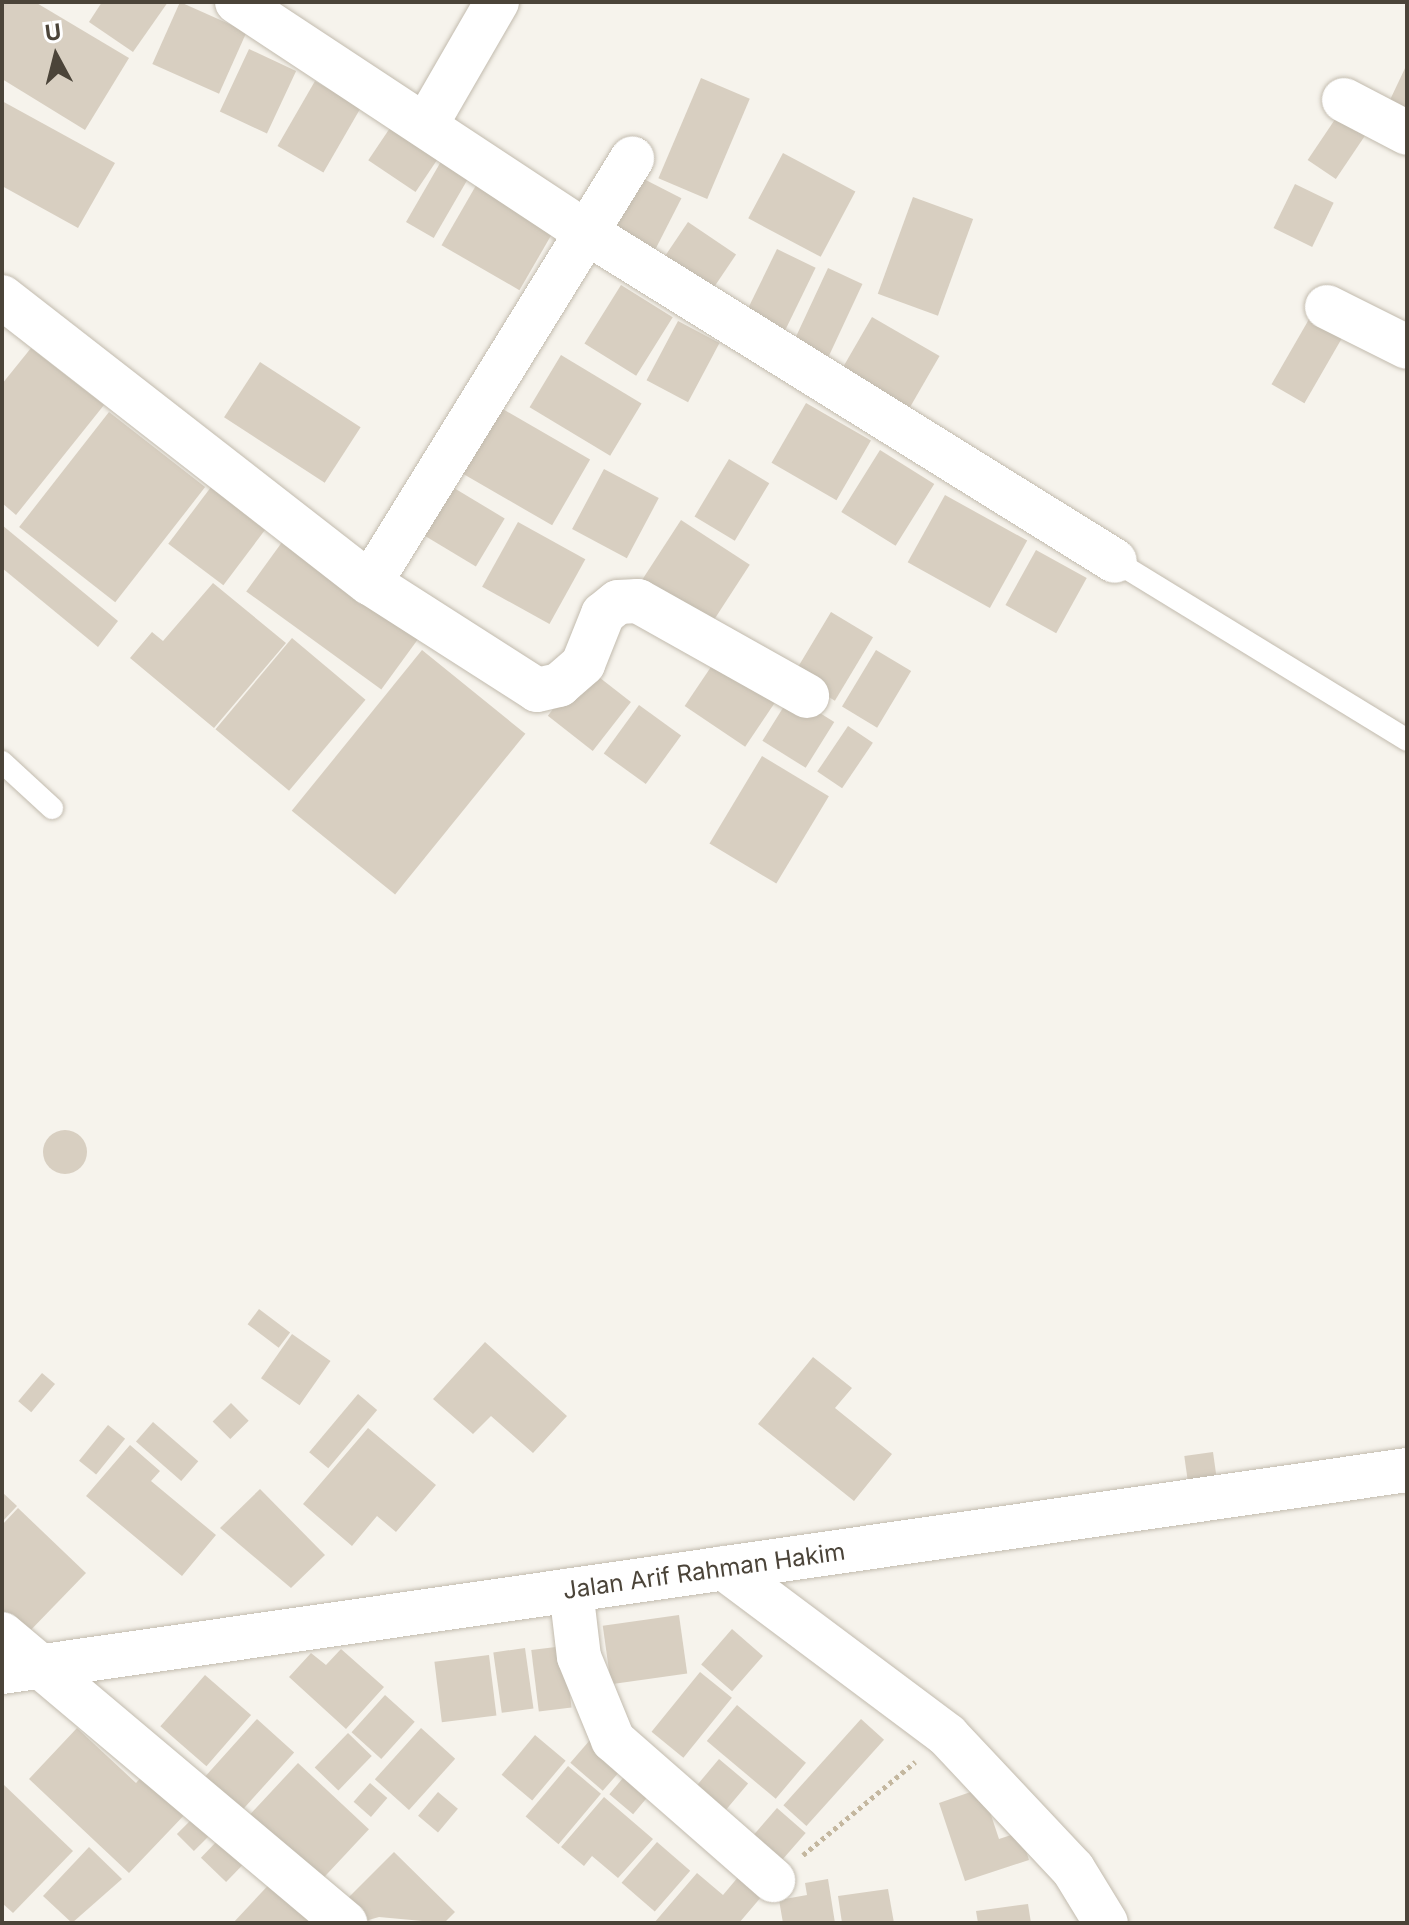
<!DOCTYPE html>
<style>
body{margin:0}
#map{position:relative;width:1409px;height:1925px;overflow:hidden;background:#f6f3ec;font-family:Inter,sans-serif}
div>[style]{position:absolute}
.building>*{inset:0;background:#d8cfc1;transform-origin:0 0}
.round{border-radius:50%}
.path>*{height:5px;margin-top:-2.5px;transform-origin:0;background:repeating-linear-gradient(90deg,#c4b79f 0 4px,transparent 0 8px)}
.roads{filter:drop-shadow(0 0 2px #c2bbae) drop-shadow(0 0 2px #c2bbae)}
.service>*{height:22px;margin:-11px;padding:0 11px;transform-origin:11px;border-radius:11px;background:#fff}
.minor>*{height:44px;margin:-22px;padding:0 22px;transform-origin:22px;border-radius:22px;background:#fff}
span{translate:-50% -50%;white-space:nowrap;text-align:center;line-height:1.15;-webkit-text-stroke:6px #fff;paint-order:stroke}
.street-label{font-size:24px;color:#4b4439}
.frame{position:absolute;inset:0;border:4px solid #4b4439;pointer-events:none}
.north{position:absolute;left:16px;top:16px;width:80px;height:80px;-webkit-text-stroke:6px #fff;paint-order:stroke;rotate:353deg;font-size:22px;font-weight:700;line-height:32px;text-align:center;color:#4b4439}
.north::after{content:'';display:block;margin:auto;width:28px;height:36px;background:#4b4439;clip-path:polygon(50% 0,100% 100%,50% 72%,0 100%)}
</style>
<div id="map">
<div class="building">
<i style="clip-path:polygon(2px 2px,35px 2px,129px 58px,85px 130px,2px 79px)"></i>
<i style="clip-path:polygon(102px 2px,168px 2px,133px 52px,89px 22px)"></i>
<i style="left:180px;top:2px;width:73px;height:68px;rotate:24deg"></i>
<i style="left:249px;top:49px;width:52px;height:69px;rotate:25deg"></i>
<i style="clip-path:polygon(1407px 64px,1407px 111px,1389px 102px)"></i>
<i style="left:701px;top:78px;width:53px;height:109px;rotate:23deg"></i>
<i style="left:315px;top:81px;width:53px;height:75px;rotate:30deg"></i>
<i style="clip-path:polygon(2px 101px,115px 163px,78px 228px,2px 186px)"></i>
<i style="left:1344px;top:106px;width:34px;height:65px;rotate:34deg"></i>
<i style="left:394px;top:122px;width:57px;height:46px;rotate:34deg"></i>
<i style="left:783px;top:153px;width:82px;height:74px;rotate:28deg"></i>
<i style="left:443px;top:158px;width:32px;height:74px;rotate:30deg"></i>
<i style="left:636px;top:175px;width:51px;height:66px;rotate:27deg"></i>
<i style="left:478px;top:182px;width:90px;height:73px;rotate:30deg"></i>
<i style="left:1295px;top:184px;width:43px;height:49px;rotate:26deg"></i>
<i style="left:913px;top:197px;width:64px;height:103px;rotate:20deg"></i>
<i style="left:688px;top:222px;width:58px;height:45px;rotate:34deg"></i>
<i style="left:777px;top:249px;width:43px;height:74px;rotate:26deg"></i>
<i style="left:828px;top:268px;width:38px;height:85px;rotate:25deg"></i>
<i style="left:621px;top:285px;width:61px;height:69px;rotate:32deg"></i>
<i style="left:1312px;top:314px;width:38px;height:81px;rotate:30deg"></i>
<i style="left:872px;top:317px;width:78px;height:69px;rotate:30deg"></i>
<i style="left:678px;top:321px;width:47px;height:67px;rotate:28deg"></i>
<i style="clip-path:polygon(31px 348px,104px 405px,16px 515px,2px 503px,2px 384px)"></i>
<i style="left:561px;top:355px;width:94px;height:61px;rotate:31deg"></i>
<i style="left:260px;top:362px;width:120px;height:66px;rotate:33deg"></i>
<i style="left:806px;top:403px;width:75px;height:69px;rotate:30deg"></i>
<i style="left:494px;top:404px;width:111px;height:76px;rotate:30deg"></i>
<i style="left:109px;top:412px;width:122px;height:146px;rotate:38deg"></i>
<i style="left:880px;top:450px;width:64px;height:73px;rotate:32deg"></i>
<i style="left:729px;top:459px;width:47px;height:67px;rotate:31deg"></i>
<i style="left:604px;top:469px;width:62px;height:68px;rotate:28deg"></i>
<i style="left:449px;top:485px;width:65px;height:56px;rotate:31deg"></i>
<i style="left:211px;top:487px;width:69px;height:71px;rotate:37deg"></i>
<i style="left:945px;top:495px;width:94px;height:77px;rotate:29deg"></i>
<i style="left:681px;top:520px;width:82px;height:76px;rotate:33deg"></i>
<i style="left:518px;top:522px;width:77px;height:74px;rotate:29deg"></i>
<i style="clip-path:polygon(2px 525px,118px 621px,98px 647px,2px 568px)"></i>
<i style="left:285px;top:538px;width:167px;height:66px;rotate:36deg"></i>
<i style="left:1036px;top:550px;width:58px;height:63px;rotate:29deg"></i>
<i style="clip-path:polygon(213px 583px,286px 643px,214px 728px,130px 658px,152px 632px,163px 641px)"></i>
<i style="left:831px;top:612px;width:49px;height:74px;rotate:31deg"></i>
<i style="left:292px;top:638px;width:96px;height:119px;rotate:40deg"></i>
<i style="left:422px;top:650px;width:133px;height:207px;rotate:39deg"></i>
<i style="left:876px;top:650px;width:41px;height:66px;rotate:31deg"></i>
<i style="left:721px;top:652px;width:73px;height:65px;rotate:34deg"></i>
<i style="left:586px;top:667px;width:57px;height:62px;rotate:38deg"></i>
<i style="left:791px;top:695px;width:51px;height:54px;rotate:32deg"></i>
<i style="left:639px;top:705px;width:52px;height:60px;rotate:36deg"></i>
<i style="left:848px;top:726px;width:30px;height:55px;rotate:34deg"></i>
<i style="left:762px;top:756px;width:78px;height:102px;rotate:31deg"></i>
<i class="round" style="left:43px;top:1130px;width:44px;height:44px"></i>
<i style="left:259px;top:1309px;width:39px;height:19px;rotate:37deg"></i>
<i style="left:292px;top:1334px;width:47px;height:54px;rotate:35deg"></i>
<i style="clip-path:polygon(485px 1342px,567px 1416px,533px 1453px,491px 1416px,473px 1434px,433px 1399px)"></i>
<i style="clip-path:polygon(813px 1357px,852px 1388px,835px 1408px,892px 1454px,854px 1501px,758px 1424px)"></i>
<i style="left:42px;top:1373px;width:17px;height:37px;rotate:40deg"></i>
<i style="left:358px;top:1394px;width:25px;height:76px;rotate:40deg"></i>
<i style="left:231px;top:1403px;width:25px;height:26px;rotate:45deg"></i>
<i style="left:153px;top:1422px;width:60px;height:26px;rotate:41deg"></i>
<i style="left:108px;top:1425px;width:22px;height:46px;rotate:39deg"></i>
<i style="clip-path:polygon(368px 1428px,436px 1485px,396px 1532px,377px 1516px,352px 1546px,303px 1504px)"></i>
<i style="clip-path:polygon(130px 1445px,160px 1471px,151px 1481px,216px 1535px,182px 1576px,86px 1496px)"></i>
<i style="left:1213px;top:1452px;width:29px;height:29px;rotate:82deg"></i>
<i style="clip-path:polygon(260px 1489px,325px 1555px,291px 1588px,220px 1528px)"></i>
<i style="clip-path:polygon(2px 1492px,17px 1506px,2px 1522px)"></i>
<i style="clip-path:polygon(18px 1508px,86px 1573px,24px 1637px,2px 1616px,2px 1525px)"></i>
<i style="left:679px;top:1615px;width:59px;height:77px;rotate:82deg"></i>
<i style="left:732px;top:1629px;width:41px;height:47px;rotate:41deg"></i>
<i style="left:564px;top:1646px;width:62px;height:33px;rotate:83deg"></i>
<i style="left:525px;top:1648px;width:61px;height:32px;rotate:82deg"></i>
<i style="clip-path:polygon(341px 1649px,384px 1687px,346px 1729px,289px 1677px,311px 1653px,326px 1665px)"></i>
<i style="left:489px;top:1655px;width:61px;height:55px;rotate:83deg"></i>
<i style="left:700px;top:1672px;width:41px;height:77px;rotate:39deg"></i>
<i style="left:205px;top:1675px;width:61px;height:68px;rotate:41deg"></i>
<i style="left:385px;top:1695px;width:40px;height:50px;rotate:42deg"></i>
<i style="left:737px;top:1705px;width:90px;height:47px;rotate:40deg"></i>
<i style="left:257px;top:1719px;width:50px;height:84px;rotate:42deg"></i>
<i style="left:861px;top:1719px;width:31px;height:116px;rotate:42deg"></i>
<i style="clip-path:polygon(77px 1728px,136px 1783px,148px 1770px,190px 1809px,129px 1873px,29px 1779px)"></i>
<i style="left:421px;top:1728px;width:46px;height:69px;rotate:42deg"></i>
<i style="left:348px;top:1733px;width:33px;height:48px;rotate:44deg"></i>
<i style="left:535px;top:1735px;width:40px;height:52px;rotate:40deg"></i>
<i style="left:590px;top:1740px;width:43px;height:30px;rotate:41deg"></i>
<i style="left:719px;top:1759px;width:38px;height:41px;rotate:40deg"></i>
<i style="left:298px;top:1763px;width:97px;height:73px;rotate:43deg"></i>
<i style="left:568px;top:1766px;width:43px;height:66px;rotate:40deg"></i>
<i style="left:628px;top:1772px;width:31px;height:29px;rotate:40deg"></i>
<i style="clip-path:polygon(2px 1783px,73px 1851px,13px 1913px,2px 1903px)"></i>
<i style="left:370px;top:1783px;width:23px;height:25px;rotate:41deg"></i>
<i style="clip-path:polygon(982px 1788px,999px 1839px,1020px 1832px,1029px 1860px,965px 1881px,939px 1803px)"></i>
<i style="left:438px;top:1792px;width:26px;height:31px;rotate:40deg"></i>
<i style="clip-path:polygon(604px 1797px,653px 1839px,618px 1878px,592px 1856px,584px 1866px,561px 1847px)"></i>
<i style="left:777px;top:1808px;width:38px;height:38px;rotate:41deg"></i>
<i style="left:196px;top:1815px;width:24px;height:27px;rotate:45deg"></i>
<i style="left:219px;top:1839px;width:35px;height:26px;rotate:44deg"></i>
<i style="left:657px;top:1842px;width:44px;height:54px;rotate:41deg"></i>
<i style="clip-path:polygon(89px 1847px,122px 1879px,72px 1923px,43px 1896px)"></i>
<i style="clip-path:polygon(394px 1852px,455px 1912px,444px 1923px,379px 1917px,358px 1923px,340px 1906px)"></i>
<i style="clip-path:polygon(697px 1873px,723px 1895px,739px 1876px,762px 1896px,739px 1923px,654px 1923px)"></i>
<i style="clip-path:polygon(276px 1877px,325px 1923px,233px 1923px)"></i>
<i style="clip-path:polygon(828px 1879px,835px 1923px,783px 1923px,779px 1900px,807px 1895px,805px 1883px)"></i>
<i style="clip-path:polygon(888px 1889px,894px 1923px,842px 1923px,838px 1896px)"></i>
<i style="clip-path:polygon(1028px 1904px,1031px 1923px,978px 1923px,976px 1911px)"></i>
</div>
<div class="path">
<i style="left:803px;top:1855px;width:146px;rotate:-39.7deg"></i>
</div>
<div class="roads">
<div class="service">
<i style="left:1115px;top:561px;width:342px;rotate:31.5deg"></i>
<i style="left:2px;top:762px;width:68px;rotate:42.6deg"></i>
</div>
<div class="minor">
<i style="left:237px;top:2px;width:422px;rotate:33.4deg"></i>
<i style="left:589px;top:234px;width:619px;rotate:31.87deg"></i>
<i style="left:1344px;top:100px;width:71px;rotate:27.6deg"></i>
<i style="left:427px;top:123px;width:140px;rotate:-60deg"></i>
<i style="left:2px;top:297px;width:466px;rotate:37.9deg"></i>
<i style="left:370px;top:583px;width:198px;rotate:32.6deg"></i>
<i style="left:537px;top:690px;width:23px;rotate:-13deg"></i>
<i style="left:559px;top:685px;width:32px;rotate:-41deg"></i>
<i style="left:583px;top:664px;width:54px;rotate:-68.2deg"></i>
<i style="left:603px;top:614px;width:19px;rotate:-39deg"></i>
<i style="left:618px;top:602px;width:20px;rotate:-3deg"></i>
<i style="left:638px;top:601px;width:194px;rotate:29.3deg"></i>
<i style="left:1327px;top:307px;width:89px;rotate:26.6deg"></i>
<i style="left:370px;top:583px;width:499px;rotate:-58.3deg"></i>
<i style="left:724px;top:1568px;width:279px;rotate:36.8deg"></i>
<i style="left:947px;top:1735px;width:184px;rotate:46.8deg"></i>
<i style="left:1073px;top:1869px;width:63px;rotate:58.6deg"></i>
<i style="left:571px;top:1590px;width:67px;rotate:83.2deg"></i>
<i style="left:579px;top:1657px;width:90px;rotate:67.7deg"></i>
<i style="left:613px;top:1740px;width:213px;rotate:41.2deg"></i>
<i style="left:2px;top:1634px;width:449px;rotate:40.1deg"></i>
<i style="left:2px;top:1672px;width:1419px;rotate:-8.18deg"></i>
</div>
</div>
<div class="street-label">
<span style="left:704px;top:1571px;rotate:-8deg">Jalan Arif Rahman Hakim</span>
</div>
<div class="frame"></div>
<div class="north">U</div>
</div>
